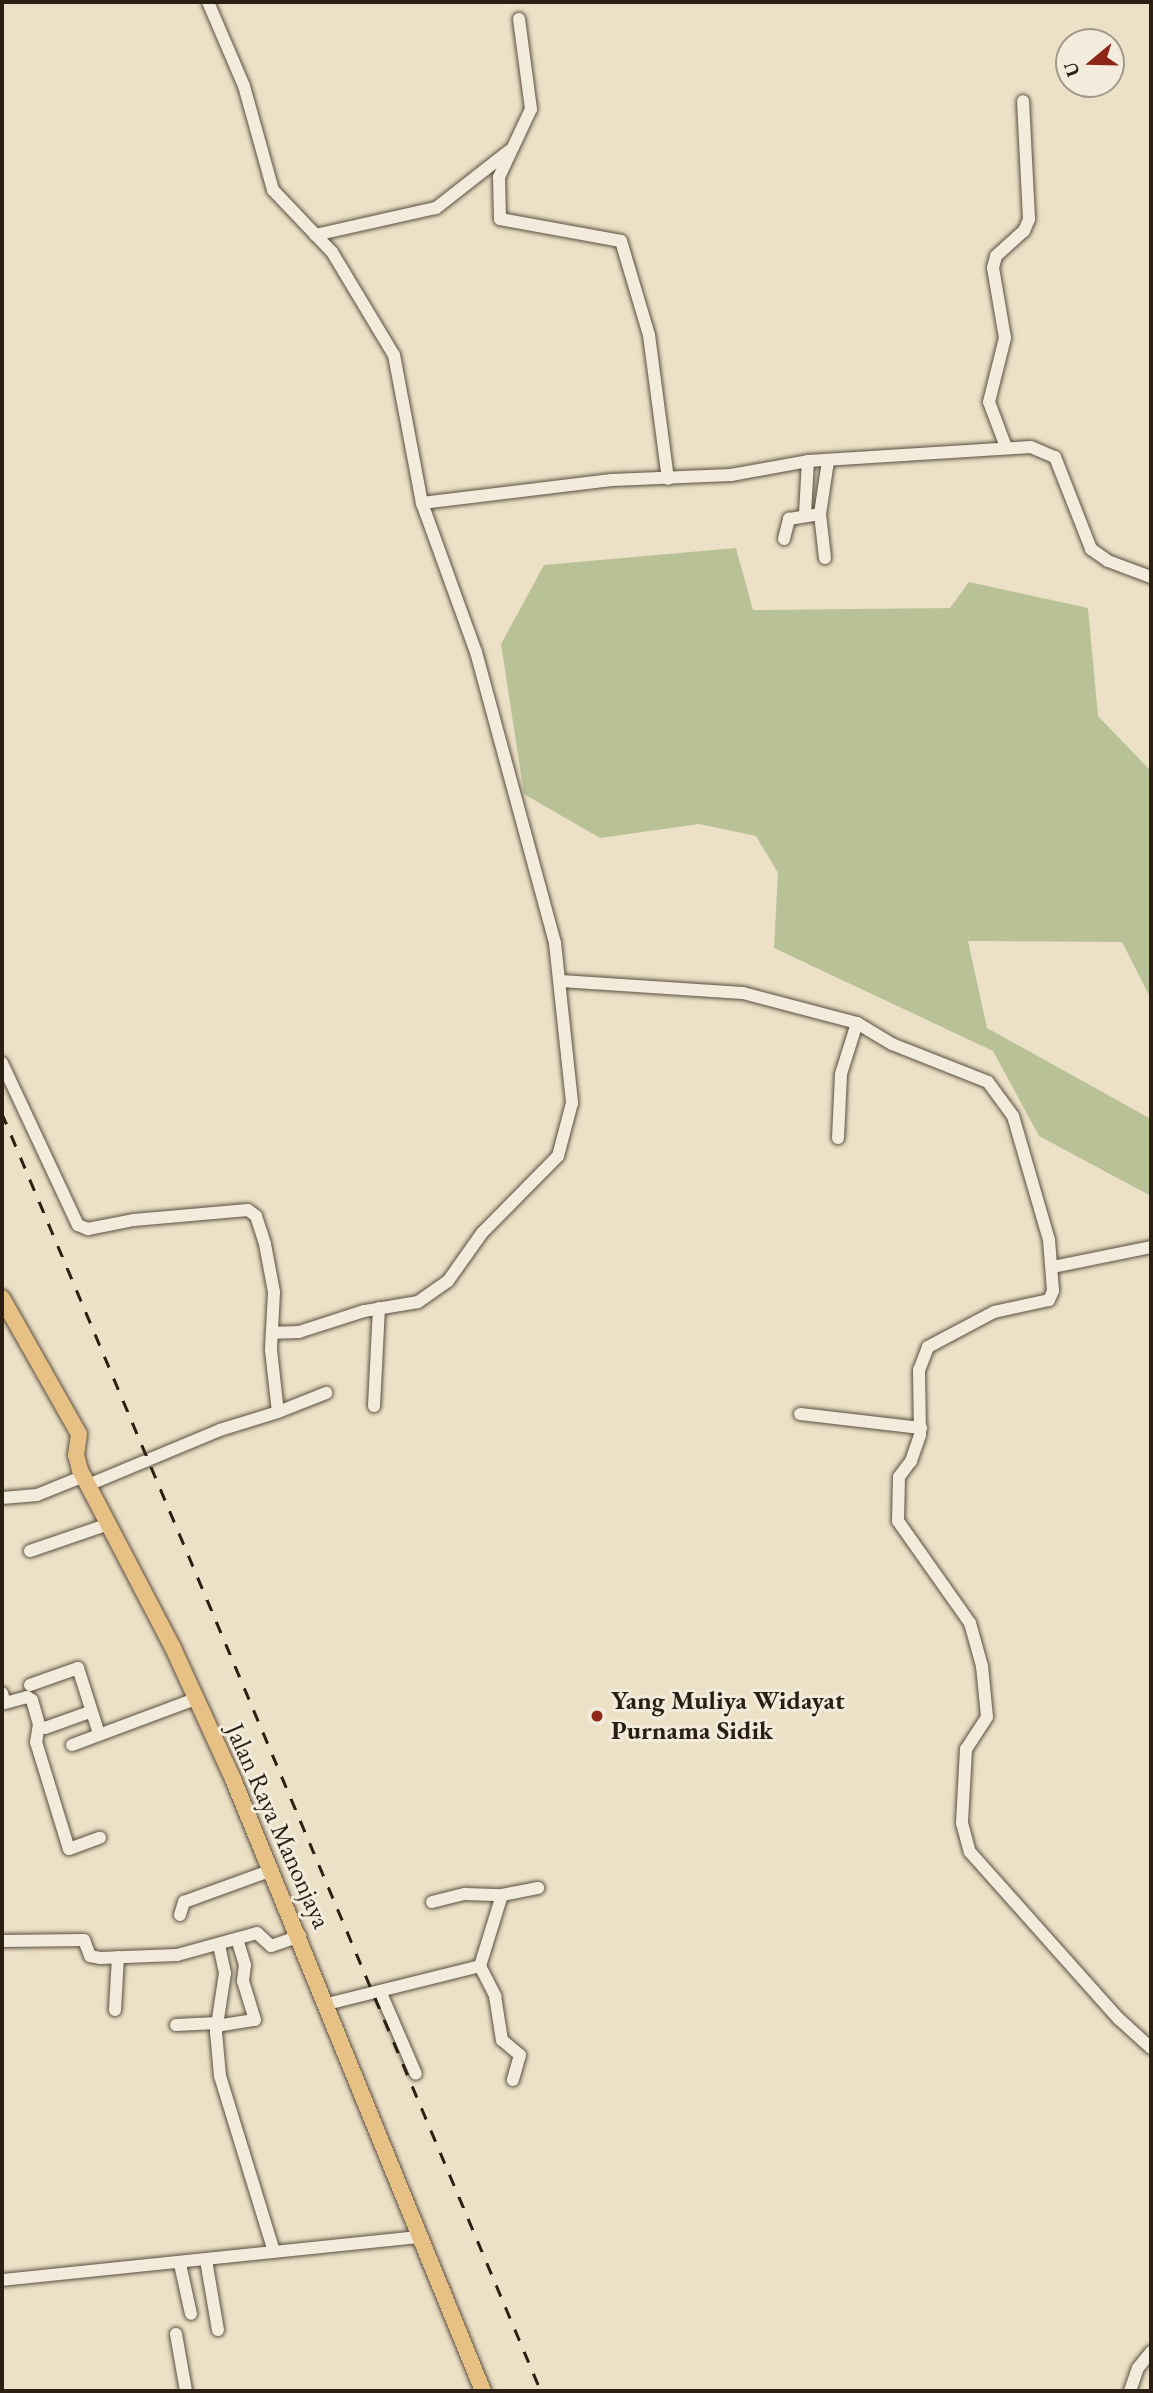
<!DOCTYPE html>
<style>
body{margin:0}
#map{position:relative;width:1153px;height:2393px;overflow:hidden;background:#ece0c7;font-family:"EB Garamond",serif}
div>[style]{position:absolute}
.green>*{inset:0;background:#b8c296}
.roads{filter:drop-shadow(0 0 2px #5a4f3f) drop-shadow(0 0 2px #5a4f3f)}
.minor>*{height:12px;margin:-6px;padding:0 6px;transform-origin:6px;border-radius:6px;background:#f3ebdb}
.major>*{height:16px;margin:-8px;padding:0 8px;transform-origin:8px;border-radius:8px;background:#e6c084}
.rail>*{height:2.5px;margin-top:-1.25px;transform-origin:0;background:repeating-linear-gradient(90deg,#2a1f12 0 12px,transparent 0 24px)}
.dots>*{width:19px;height:19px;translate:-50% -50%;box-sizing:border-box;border:4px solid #f3ebdb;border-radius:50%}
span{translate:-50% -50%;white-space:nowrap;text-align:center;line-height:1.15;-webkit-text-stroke:6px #f3ebdb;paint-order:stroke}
.poi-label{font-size:26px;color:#2a1f12;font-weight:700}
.left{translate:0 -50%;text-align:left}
.street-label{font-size:26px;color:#2a1f12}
.frame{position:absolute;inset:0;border:4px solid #2a1f12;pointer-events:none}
.north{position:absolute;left:1055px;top:28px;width:70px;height:70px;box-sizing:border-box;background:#f3ebdb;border:2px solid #a3998b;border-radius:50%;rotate:251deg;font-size:19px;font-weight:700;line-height:28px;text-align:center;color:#2a1f12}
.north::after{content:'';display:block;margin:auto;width:24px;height:32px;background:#8f2418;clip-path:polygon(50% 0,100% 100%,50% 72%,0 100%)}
</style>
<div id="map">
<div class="green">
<i style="clip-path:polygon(736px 548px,753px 610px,950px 608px,969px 582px,1088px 608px,1098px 716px,1151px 771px,1151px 999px,1122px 942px,968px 941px,987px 1028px,1151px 1119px,1151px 1196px,1039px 1136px,993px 1051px,774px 948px,778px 873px,756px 836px,699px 824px,600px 838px,524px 794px,501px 644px,544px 565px)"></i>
</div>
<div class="roads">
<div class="minor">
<i style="left:208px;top:2px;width:91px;rotate:66.8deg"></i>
<i style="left:244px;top:86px;width:108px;rotate:74.4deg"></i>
<i style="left:273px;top:190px;width:86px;rotate:46.4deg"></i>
<i style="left:332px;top:252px;width:120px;rotate:59deg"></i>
<i style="left:394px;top:355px;width:151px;rotate:79.3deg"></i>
<i style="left:422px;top:503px;width:158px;rotate:70.1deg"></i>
<i style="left:476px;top:652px;width:302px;rotate:74.8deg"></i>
<i style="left:555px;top:943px;width:161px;rotate:83.9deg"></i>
<i style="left:572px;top:1103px;width:55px;rotate:104.8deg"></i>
<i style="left:558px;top:1156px;width:108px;rotate:134.6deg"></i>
<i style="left:482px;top:1233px;width:59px;rotate:125.3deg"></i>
<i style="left:448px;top:1281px;width:37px;rotate:145deg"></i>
<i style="left:418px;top:1302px;width:55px;rotate:170.5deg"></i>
<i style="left:364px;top:1311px;width:68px;rotate:162.1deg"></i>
<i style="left:299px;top:1332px;width:24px;rotate:178deg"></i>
<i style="left:519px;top:19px;width:91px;rotate:82.4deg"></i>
<i style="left:531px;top:109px;width:75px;rotate:115.2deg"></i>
<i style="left:499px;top:177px;width:42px;rotate:88.6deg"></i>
<i style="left:500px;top:219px;width:123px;rotate:10.3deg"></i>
<i style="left:621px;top:241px;width:98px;rotate:73.4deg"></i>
<i style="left:649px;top:335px;width:145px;rotate:82.5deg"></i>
<i style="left:315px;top:235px;width:124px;rotate:-12.6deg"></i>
<i style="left:436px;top:208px;width:93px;rotate:-38deg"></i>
<i style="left:1006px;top:447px;width:48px;rotate:-110.7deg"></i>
<i style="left:989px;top:402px;width:66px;rotate:-76deg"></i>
<i style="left:1005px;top:338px;width:71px;rotate:-99.7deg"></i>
<i style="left:993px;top:268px;width:12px;rotate:-76deg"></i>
<i style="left:996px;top:256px;width:38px;rotate:-42deg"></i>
<i style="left:1024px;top:231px;width:13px;rotate:-67deg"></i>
<i style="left:1029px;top:219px;width:118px;rotate:-92.9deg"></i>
<i style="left:422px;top:503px;width:191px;rotate:-6.9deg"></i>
<i style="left:612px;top:480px;width:119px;rotate:-2.4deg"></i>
<i style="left:731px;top:475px;width:78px;rotate:-10.3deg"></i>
<i style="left:808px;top:461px;width:223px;rotate:-3.6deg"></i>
<i style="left:1031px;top:447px;width:26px;rotate:23deg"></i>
<i style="left:1055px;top:457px;width:99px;rotate:68.6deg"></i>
<i style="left:1091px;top:549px;width:21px;rotate:35deg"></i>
<i style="left:1108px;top:561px;width:46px;rotate:20.4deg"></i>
<i style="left:805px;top:514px;width:53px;rotate:-86.8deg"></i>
<i style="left:784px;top:539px;width:21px;rotate:-76deg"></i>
<i style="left:789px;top:519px;width:31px;rotate:-9deg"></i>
<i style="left:825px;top:558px;width:44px;rotate:-96.5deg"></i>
<i style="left:820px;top:514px;width:54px;rotate:-81.4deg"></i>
<i style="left:561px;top:981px;width:182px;rotate:3.8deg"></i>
<i style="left:743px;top:993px;width:118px;rotate:14.7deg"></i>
<i style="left:857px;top:1023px;width:41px;rotate:31deg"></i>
<i style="left:892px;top:1044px;width:103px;rotate:21.6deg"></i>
<i style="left:988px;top:1082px;width:42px;rotate:53.7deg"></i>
<i style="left:1013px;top:1116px;width:129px;rotate:73.8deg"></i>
<i style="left:1049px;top:1240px;width:51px;rotate:85.5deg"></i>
<i style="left:1053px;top:1291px;width:10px;rotate:114deg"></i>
<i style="left:1049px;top:1300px;width:56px;rotate:167.7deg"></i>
<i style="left:994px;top:1312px;width:75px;rotate:152.1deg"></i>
<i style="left:928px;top:1347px;width:25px;rotate:111deg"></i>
<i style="left:919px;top:1370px;width:65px;rotate:89.1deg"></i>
<i style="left:920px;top:1435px;width:28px;rotate:109deg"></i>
<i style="left:911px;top:1461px;width:20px;rotate:127deg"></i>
<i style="left:899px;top:1477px;width:44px;rotate:91.3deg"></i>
<i style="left:898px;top:1521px;width:125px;rotate:54.8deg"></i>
<i style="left:970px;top:1623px;width:45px;rotate:74.4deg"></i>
<i style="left:982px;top:1666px;width:51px;rotate:84.4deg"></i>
<i style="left:987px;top:1717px;width:38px;rotate:123deg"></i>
<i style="left:966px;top:1749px;width:18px;rotate:93deg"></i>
<i style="left:965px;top:1767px;width:56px;rotate:93.1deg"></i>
<i style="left:962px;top:1823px;width:30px;rotate:75deg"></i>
<i style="left:970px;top:1852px;width:224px;rotate:48.3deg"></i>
<i style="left:1119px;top:2019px;width:43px;rotate:42.2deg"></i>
<i style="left:2px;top:1063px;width:179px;rotate:64.9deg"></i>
<i style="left:78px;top:1225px;width:11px;rotate:22deg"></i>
<i style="left:88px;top:1229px;width:47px;rotate:-11.1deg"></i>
<i style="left:134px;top:1220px;width:114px;rotate:-5deg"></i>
<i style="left:248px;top:1210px;width:10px;rotate:37deg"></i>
<i style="left:256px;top:1216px;width:29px;rotate:72deg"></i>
<i style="left:265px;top:1244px;width:49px;rotate:79.4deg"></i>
<i style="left:274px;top:1292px;width:58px;rotate:93deg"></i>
<i style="left:271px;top:1350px;width:62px;rotate:83.6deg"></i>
<i style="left:278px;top:1412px;width:61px;rotate:162.8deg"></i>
<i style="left:220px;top:1430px;width:143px;rotate:157.4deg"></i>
<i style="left:838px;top:1138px;width:64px;rotate:-87.3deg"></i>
<i style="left:841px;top:1074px;width:53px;rotate:-72.6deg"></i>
<i style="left:1053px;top:1267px;width:100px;rotate:-11.5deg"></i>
<i style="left:374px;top:1406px;width:98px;rotate:-87.1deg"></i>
<i style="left:278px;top:1412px;width:52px;rotate:-21.6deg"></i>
<i style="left:800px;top:1414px;width:122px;rotate:6.6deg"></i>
<i style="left:2px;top:1498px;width:35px;rotate:-5deg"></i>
<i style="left:37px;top:1495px;width:51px;rotate:-22deg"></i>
<i style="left:30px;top:1551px;width:83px;rotate:-18.9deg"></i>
<i style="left:30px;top:1685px;width:51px;rotate:-19.5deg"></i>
<i style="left:78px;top:1668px;width:69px;rotate:72.3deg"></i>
<i style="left:2px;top:1693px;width:10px;rotate:73deg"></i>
<i style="left:5px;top:1703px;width:23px;rotate:-15deg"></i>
<i style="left:27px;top:1697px;width:6px;rotate:31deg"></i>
<i style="left:32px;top:1700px;width:25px;rotate:74deg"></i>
<i style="left:39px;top:1724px;width:18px;rotate:99deg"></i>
<i style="left:36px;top:1742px;width:112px;rotate:72.9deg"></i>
<i style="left:69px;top:1849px;width:33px;rotate:-20deg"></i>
<i style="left:45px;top:1728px;width:48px;rotate:-19.6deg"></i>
<i style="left:72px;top:1745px;width:131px;rotate:-20.5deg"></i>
<i style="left:432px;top:1902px;width:34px;rotate:-14deg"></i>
<i style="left:465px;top:1894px;width:37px;rotate:2deg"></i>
<i style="left:180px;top:1915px;width:14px;rotate:-73deg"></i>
<i style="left:184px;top:1902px;width:94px;rotate:-20deg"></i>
<i style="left:2px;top:1941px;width:82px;rotate:-0.7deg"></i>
<i style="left:84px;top:1940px;width:17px;rotate:69deg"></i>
<i style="left:90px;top:1956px;width:10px;rotate:11deg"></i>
<i style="left:100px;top:1958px;width:77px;rotate:-2.2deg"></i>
<i style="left:177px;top:1955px;width:83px;rotate:-15.4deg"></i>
<i style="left:257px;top:1933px;width:19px;rotate:43deg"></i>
<i style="left:271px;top:1946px;width:31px;rotate:-19deg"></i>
<i style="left:219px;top:1945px;width:29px;rotate:78deg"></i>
<i style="left:225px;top:1973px;width:60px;rotate:98.7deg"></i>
<i style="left:216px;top:2032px;width:44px;rotate:84.8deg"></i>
<i style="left:220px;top:2076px;width:184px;rotate:72.9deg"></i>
<i style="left:480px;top:1966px;width:34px;rotate:63deg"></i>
<i style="left:495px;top:1996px;width:45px;rotate:81deg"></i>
<i style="left:502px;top:2040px;width:23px;rotate:40deg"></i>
<i style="left:520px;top:2055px;width:26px;rotate:106deg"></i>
<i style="left:380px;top:1991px;width:90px;rotate:66.6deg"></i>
<i style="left:327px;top:2004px;width:158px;rotate:-13.9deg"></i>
<i style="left:480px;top:1966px;width:74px;rotate:-72.8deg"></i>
<i style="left:502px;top:1895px;width:37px;rotate:-11deg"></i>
<i style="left:115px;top:2010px;width:53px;rotate:-86.8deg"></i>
<i style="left:176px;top:2025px;width:41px;rotate:-2.8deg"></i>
<i style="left:216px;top:2026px;width:39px;rotate:-9deg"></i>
<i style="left:255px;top:2020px;width:41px;rotate:-107.1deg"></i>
<i style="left:243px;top:1981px;width:16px;rotate:-83deg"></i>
<i style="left:245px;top:1965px;width:27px;rotate:-107deg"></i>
<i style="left:206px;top:2260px;width:71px;rotate:80.3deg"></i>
<i style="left:180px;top:2264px;width:51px;rotate:77.6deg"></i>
<i style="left:2px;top:2280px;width:420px;rotate:-5.9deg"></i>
<i style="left:176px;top:2334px;width:58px;rotate:80deg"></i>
<i style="left:1130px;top:2391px;width:24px;rotate:-71deg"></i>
<i style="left:1138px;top:2368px;width:21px;rotate:-51deg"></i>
</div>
<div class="major">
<i style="left:2px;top:1298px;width:156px;rotate:60.5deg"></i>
<i style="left:79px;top:1434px;width:21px;rotate:98deg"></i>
<i style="left:76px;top:1455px;width:16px;rotate:75deg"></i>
<i style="left:80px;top:1470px;width:201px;rotate:62.4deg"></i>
<i style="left:173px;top:1648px;width:144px;rotate:65.4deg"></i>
<i style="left:233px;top:1779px;width:661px;rotate:67.78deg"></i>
</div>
</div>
<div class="rail">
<i style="left:2px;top:1113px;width:1387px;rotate:67.13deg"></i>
</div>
<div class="dots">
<i style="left:597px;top:1716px;background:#8f2418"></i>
</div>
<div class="poi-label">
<span class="left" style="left:611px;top:1716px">Yang Muliya Widayat<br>Purnama Sidik</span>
</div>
<div class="street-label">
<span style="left:278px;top:1826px;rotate:66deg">Jalan Raya Manonjaya</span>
</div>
<div class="frame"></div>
<div class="north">U</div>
</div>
